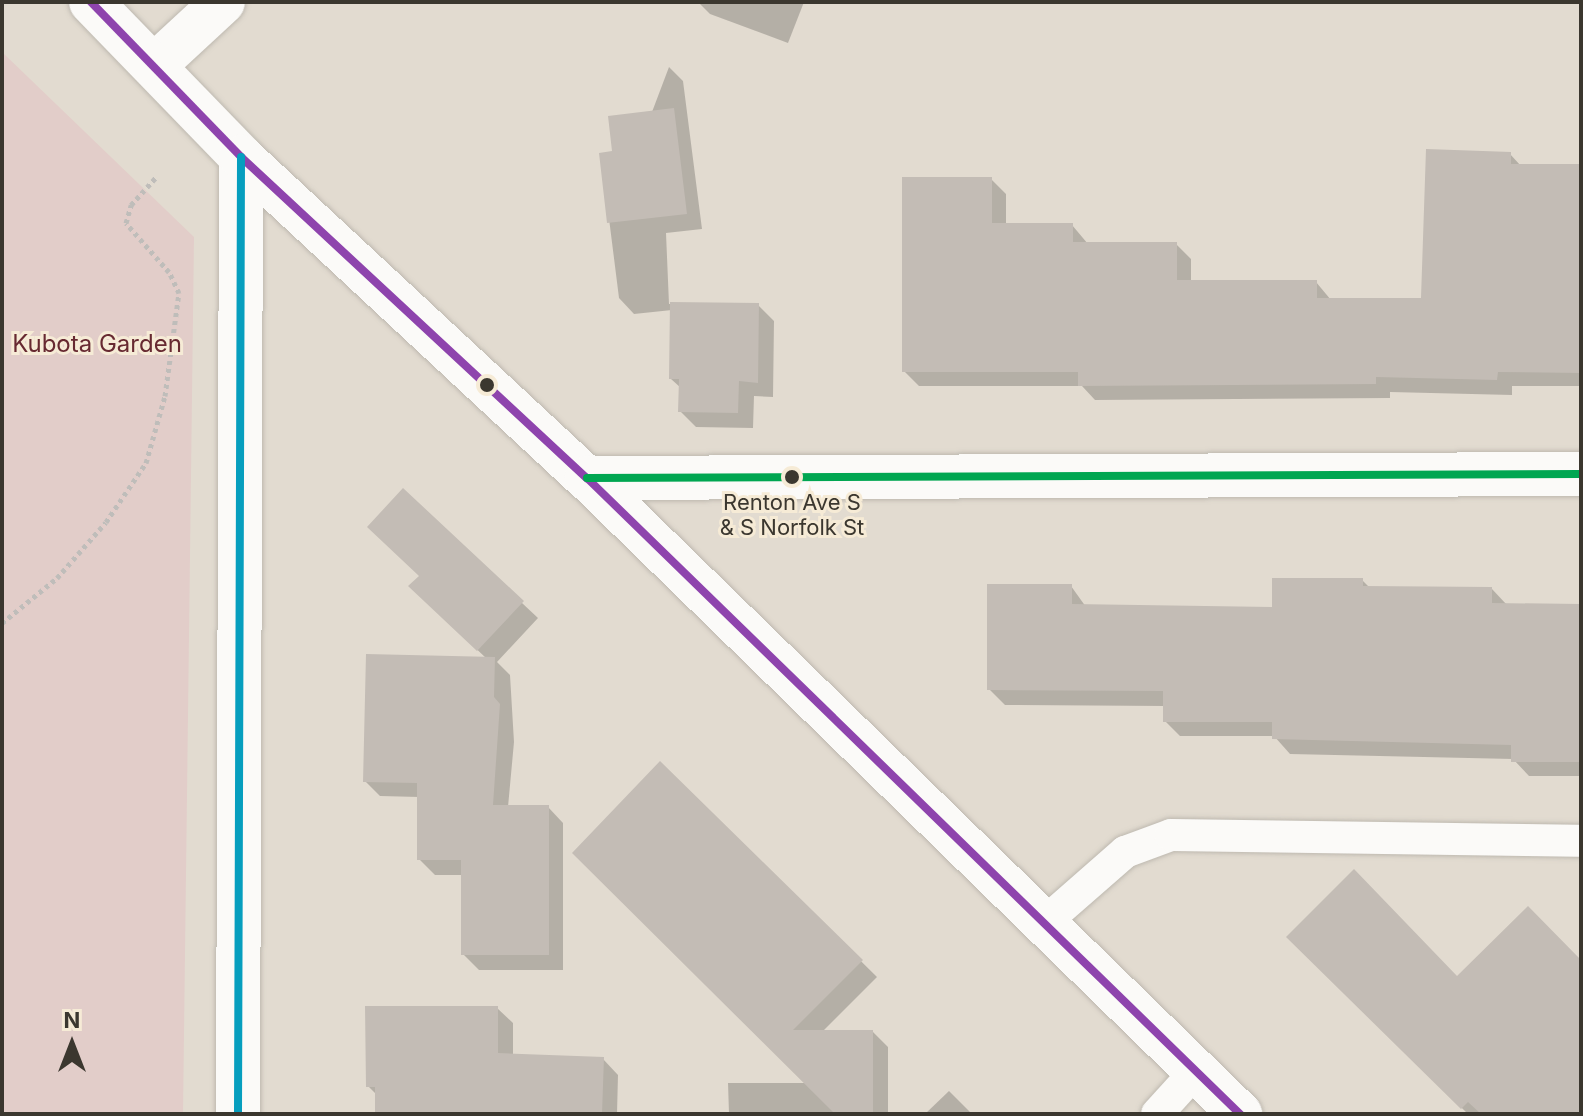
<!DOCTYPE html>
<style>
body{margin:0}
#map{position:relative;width:1583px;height:1116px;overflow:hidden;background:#e2dbd0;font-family:Inter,sans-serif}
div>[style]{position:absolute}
.green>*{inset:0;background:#e2cdc9}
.shadow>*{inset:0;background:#0003}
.building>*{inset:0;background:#c3bcb5}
.path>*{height:5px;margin-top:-2.5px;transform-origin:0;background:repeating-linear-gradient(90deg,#bfbdba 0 4px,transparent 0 8px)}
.roads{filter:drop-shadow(0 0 2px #beb9b0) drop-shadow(0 0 2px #beb9b0)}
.service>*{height:32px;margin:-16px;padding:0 16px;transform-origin:16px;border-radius:16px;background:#fbfaf8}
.minor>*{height:44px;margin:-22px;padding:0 22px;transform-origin:22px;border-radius:22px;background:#fbfaf8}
.secondary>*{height:44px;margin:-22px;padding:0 22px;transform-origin:22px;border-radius:22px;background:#fbfaf8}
.bus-1>*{height:8px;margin:-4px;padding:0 4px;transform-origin:4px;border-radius:4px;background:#8e44ad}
.bus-2>*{height:8px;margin:-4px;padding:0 4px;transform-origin:4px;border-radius:4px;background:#00a651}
.bus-3>*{height:8px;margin:-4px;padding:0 4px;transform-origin:4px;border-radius:4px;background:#069ebe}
.dots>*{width:22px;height:22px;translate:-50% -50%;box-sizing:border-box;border:4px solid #f6ebd6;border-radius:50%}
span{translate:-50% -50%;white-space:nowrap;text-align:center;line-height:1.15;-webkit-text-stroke:6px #f6ebd6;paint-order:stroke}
.bus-label{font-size:22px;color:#3b372f}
.park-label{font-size:24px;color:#672931}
.frame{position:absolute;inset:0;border:4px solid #3b372f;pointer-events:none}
.north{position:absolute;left:32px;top:1004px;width:80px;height:80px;-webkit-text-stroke:6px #f6ebd6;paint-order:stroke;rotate:0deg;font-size:22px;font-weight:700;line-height:32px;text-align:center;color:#3b372f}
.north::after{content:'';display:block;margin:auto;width:28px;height:36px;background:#3b372f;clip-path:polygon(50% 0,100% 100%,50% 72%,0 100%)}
</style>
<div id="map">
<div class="green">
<i style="clip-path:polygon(2px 52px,194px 237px,183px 1114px,2px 1114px)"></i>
</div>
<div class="shadow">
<i style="clip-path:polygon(698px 2px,804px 2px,788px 43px,710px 14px)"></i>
<i style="clip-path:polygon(669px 67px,683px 81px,702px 229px,666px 233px,669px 304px,758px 305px,774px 321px,773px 397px,754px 396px,753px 428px,696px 427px,680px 411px,681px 388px,671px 379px,672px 310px,634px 314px,619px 298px,601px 155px,638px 149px)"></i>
<i style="clip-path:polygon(1510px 154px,1521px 166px,1581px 166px,1581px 386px,1512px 386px,1512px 395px,1390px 392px,1390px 398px,1095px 400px,1082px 386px,919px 386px,904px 371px,991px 179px,1006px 194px,1006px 225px,1072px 225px,1088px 244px,1176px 244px,1191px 259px,1191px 282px,1316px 282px,1331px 300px,1423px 300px)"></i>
<i style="clip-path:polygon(1362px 580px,1370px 588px,1492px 589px,1507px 605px,1581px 605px,1581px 776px,1529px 776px,1513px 759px,1290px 754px,1274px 736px,1180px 736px,1165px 721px,1165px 706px,1005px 705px,989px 689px,1071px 586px,1086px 607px,1274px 609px)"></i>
<i style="clip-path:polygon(427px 602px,522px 603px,538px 618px,497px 662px,510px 675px,514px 742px,508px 807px,548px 807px,563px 823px,563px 970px,479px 970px,463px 954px,463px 875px,435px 875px,419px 859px,419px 797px,380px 796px,365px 781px,487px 659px)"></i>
<i style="clip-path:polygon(660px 763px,877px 977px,822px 1032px,873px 1032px,888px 1047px,888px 1114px,729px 1114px,728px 1083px,807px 1083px)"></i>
<i style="clip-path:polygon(1288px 937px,1458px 979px,1581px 962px,1581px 1114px,1468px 1114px)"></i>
<i style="clip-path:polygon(497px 1008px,513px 1023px,513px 1055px,603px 1059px,618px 1075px,617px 1114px,377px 1114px,377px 1095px,368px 1086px)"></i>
<i style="clip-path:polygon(949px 1091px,972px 1114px,925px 1114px)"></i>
</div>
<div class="building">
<i style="clip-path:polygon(674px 108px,687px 214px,607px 223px,599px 153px,612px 151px,608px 116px)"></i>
<i style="clip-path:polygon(1426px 149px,1511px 152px,1511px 164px,1581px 164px,1581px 373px,1498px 372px,1497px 380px,1376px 377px,1376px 384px,1078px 386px,1078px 372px,902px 372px,902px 177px,992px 177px,992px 223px,1073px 223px,1073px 242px,1177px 242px,1177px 280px,1317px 280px,1317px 298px,1421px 298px)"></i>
<i style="clip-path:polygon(670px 302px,759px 303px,758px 383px,739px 381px,738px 413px,678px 412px,679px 379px,669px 379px)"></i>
<i style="clip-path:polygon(403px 488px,524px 601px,477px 651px,408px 586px,419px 576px,367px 527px)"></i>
<i style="clip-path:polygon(1272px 578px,1363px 578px,1363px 586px,1492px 587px,1492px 603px,1581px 604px,1581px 762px,1511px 762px,1511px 745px,1272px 739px,1272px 722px,1163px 722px,1163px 691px,987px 690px,987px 584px,1072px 584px,1072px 604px,1272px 607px)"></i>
<i style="clip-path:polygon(366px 654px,495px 657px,494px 697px,500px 704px,493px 805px,549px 805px,549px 955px,461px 955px,461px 860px,417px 860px,417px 783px,363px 782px)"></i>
<i style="clip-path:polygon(660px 761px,863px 960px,793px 1030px,873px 1030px,873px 1114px,835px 1114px,572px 853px)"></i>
<i style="clip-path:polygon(1354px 869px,1457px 976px,1528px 906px,1581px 960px,1581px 1114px,1481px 1114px,1468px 1102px,1461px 1109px,1286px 937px)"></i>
<i style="clip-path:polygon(365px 1006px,498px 1006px,498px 1053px,604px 1057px,602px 1114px,375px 1114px,375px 1087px,366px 1087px)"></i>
</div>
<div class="path">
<i style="left:2px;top:623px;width:71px;rotate:-39.3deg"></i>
<i style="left:57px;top:578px;width:74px;rotate:-48.8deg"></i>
<i style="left:106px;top:522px;width:71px;rotate:-55.9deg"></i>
<i style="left:146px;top:463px;width:70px;rotate:-74.2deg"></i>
<i style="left:165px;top:396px;width:104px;rotate:-82.3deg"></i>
<i style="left:179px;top:293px;width:23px;rotate:-115deg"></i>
<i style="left:169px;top:272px;width:65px;rotate:-131.3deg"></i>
<i style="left:126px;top:223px;width:19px;rotate:-74deg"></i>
<i style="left:131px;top:205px;width:38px;rotate:-48deg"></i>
</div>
<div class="roads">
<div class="service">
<i style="left:1044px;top:923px;width:108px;rotate:-41.2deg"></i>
<i style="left:1125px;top:852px;width:49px;rotate:-20.3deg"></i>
<i style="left:1171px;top:835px;width:410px;rotate:0.8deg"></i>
<i style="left:1157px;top:1114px;width:58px;rotate:-47.8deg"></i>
</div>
<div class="minor">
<i style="left:154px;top:66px;width:94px;rotate:-42.8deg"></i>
<i style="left:587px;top:478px;width:994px;rotate:-0.23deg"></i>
<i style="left:238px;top:1114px;width:957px;rotate:-89.82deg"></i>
</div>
<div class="secondary">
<i style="left:91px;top:2px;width:216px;rotate:45.9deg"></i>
<i style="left:241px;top:157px;width:472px;rotate:42.9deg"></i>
<i style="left:587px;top:478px;width:912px;rotate:44.24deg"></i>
</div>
</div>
<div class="bus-1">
<i style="left:91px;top:2px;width:216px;rotate:45.9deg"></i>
<i style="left:241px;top:157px;width:472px;rotate:42.9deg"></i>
<i style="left:587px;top:478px;width:912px;rotate:44.24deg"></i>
</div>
<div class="bus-2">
<i style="left:587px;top:478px;width:994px;rotate:-0.23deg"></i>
</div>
<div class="bus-3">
<i style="left:238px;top:1114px;width:957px;rotate:-89.82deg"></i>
</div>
<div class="dots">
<i style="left:487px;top:385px;background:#3b372f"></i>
<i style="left:792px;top:477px;background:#3b372f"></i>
</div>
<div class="bus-label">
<span style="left:792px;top:515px">Renton Ave S<br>&amp; S Norfolk St</span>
</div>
<div class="park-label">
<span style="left:97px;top:344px">Kubota Garden</span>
</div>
<div class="frame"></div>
<div class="north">N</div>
</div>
